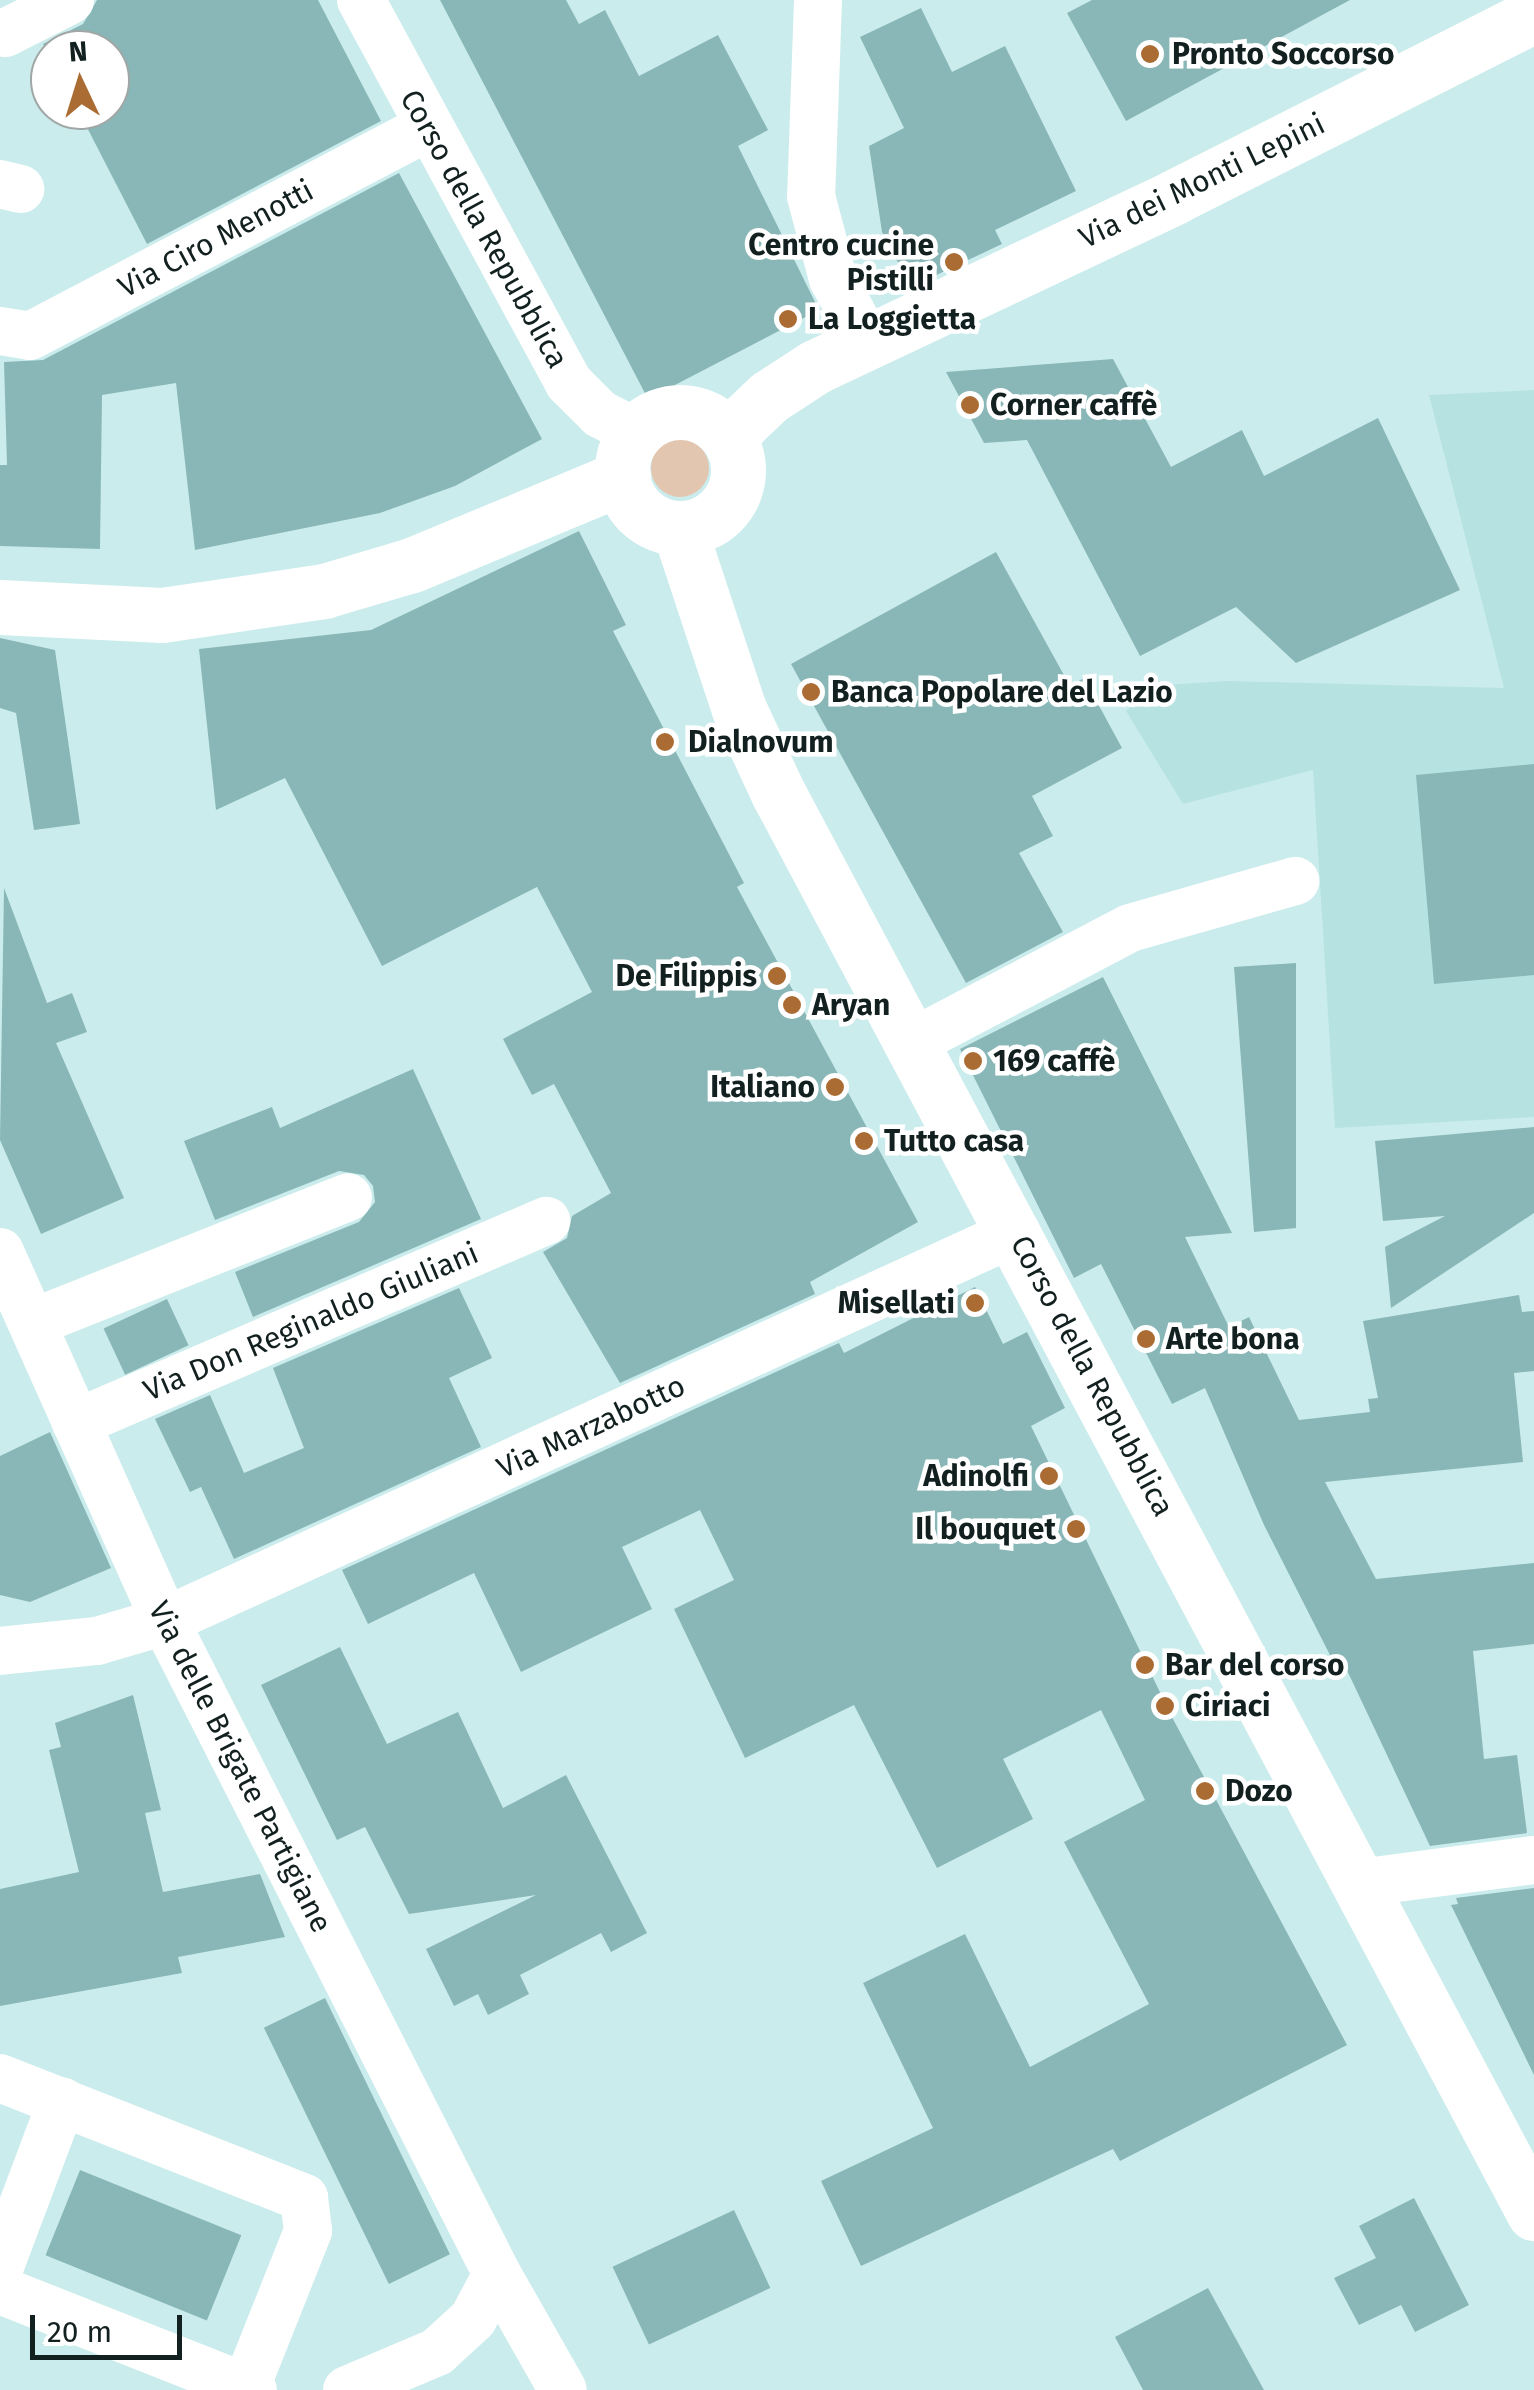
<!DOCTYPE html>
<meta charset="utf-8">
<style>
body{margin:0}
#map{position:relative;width:1534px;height:2390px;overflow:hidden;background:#cbecec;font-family:"Fira Sans",sans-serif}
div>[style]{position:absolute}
.built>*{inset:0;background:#b7e2e2}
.green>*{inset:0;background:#e2c6b0}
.round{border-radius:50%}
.building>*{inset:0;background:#89b7b7;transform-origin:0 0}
.minor>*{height:48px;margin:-24px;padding:0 24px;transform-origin:24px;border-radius:24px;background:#fff}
.tertiary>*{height:55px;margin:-27.5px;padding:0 27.5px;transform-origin:27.5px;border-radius:27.5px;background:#fff}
.tertiary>.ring{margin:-27.5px;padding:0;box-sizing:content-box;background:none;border:55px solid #fff;border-radius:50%}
.dots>*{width:28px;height:28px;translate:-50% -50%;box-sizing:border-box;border:5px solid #fff;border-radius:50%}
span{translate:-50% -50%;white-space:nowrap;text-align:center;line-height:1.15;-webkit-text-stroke:9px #fff;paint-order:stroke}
.poi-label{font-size:30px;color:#132020;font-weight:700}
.left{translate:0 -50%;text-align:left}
.right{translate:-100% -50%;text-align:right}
.street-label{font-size:30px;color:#132020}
.north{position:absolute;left:30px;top:30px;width:100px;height:100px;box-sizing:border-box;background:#fff;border:2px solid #a1a6a6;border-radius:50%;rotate:356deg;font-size:28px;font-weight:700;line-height:40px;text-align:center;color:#132020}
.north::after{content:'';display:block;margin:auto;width:35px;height:45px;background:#ab6c33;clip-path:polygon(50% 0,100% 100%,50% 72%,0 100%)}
.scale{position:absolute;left:30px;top:2315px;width:152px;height:45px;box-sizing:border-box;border:5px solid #132020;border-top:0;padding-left:12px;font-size:30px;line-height:35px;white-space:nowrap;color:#132020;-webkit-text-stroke:8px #fff;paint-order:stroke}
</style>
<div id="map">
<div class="built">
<i style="clip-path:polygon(1534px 390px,1534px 1117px,1335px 1128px,1313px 770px,1183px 804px,1126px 711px,1152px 686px,1226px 681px,1504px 688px,1429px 395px)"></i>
</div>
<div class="green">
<i class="round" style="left:651px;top:439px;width:58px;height:58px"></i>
</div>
<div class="building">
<i style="clip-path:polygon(97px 0,318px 0,381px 121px,147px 244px,78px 110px,110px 110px,110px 50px,50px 50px,50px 57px,43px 44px,83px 24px)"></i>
<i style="clip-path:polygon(440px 0,566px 0,579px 24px,605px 10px,639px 76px,718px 35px,768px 130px,738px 146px,819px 310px,648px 399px)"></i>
<i style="clip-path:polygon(1092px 0,1350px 0,1126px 121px,1067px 13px)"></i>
<i style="clip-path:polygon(921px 8px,952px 72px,1005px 46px,1076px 191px,995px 230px,1002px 244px,911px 287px,882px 232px,869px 146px,904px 128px,860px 37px)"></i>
<i style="clip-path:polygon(399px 173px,542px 439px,455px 486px,380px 513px,195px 550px,176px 383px,102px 395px,100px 549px,0 546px,0 465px,7px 465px,4px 362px,43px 360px)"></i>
<i style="clip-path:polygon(1113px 359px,1171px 467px,1242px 430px,1264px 476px,1378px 418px,1460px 590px,1296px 663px,1236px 607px,1140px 656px,1027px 440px,984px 443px,946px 372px)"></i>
<i style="clip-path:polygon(579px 531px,626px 625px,613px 631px,744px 883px,737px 887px,918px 1222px,810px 1282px,815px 1294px,620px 1383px,543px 1252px,567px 1238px,572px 1216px,611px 1193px,554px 1084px,532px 1095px,503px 1039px,592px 992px,537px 887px,382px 966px,285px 778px,216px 810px,199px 649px,371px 630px)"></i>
<i style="clip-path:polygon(996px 552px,1070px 686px,1084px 678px,1122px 748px,1032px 796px,1053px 836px,1019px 853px,1063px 932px,966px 983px,791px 664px)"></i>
<i style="clip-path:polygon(0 638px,55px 650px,80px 824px,34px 830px,16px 713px,0 708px)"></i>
<i style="clip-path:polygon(1534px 764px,1534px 975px,1434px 984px,1416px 775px)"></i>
<i style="clip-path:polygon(4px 888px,47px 1003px,72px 993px,87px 1032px,56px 1043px,124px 1198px,41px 1234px,0 1140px)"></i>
<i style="clip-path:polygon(1296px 963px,1296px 1228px,1254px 1232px,1234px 967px)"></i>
<i style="clip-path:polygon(1103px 977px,1232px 1233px,1185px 1237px,1229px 1327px,1249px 1317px,1299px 1420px,1370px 1412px,1368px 1399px,1378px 1398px,1363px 1321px,1519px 1295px,1522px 1312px,1534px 1311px,1534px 1371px,1514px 1373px,1523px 1462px,1325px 1482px,1376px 1579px,1534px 1563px,1534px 1644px,1473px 1651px,1484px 1759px,1517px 1755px,1527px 1833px,1430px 1846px,1344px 1664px,1335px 1665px,1264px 1525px,1205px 1388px,1172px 1404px,1101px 1264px,1074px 1278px,960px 1049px)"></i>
<i style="clip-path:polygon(413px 1069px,481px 1219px,253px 1317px,235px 1272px,359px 1222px,375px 1202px,373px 1186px,364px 1175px,339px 1171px,215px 1220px,184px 1141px,272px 1107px,280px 1128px)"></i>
<i style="clip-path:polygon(1534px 1127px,1534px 1213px,1391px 1308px,1385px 1247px,1445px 1216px,1383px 1221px,1375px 1141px)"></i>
<i style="clip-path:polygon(975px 1287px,1003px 1344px,1027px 1332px,1065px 1408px,1031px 1426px,1173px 1719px,1347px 2045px,1120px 2161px,1113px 2149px,861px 2266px,821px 2181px,933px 2128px,863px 1983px,965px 1934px,1030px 2067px,1149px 2004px,1064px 1842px,1145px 1800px,1101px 1710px,1003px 1759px,1033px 1819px,937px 1868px,854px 1705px,745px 1758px,674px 1609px,734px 1580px,700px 1510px,622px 1547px,652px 1609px,521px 1672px,474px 1573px,368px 1624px,342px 1570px,839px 1343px,844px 1353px)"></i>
<i style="clip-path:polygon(459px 1288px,492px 1358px,449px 1378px,481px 1447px,234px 1559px,201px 1487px,190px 1492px,155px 1419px,210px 1395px,244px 1473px,304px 1448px,273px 1368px)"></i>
<i style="left:167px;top:1299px;width:51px;height:70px;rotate:65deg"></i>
<i style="clip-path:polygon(50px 1432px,111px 1568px,30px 1602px,0 1595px,0 1456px)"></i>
<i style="clip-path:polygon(340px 1647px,387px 1744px,458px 1712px,503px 1808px,566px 1775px,647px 1933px,611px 1952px,601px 1933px,520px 1975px,529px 1994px,488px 2015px,478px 1994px,454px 2006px,426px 1949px,536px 1895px,409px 1914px,365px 1827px,337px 1840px,261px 1685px)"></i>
<i style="clip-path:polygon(133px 1695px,161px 1810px,145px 1813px,163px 1892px,260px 1874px,285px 1937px,178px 1957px,182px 1973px,0 2006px,0 1889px,79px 1872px,49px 1750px,61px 1747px,55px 1723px)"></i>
<i style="clip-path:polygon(1534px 1888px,1534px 2075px,1451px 1905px,1458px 1904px,1456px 1898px)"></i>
<i style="left:325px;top:1998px;width:285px;height:68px;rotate:64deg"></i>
<i style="left:80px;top:2170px;width:174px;height:92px;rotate:22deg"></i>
<i style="clip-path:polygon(1414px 2198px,1469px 2305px,1415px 2332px,1401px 2305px,1359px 2325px,1334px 2278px,1376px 2258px,1359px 2226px)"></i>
<i style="left:734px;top:2210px;width:86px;height:134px;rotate:65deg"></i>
<i style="clip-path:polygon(1208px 2288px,1264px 2390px,1143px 2390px,1115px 2337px)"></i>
</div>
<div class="minor">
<i style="left:361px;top:0;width:436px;rotate:61.5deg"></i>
<i style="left:569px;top:383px;width:44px;rotate:45deg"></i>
<i style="left:600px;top:414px;width:39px;rotate:27deg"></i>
<i style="left:818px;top:0;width:196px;rotate:92deg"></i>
<i style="left:811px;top:196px;width:86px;rotate:75.2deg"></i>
<i style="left:833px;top:279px;width:71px;rotate:61.3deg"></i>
<i style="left:5px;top:33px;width:73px;rotate:-26.9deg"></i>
<i style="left:0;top:184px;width:21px;rotate:14deg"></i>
<i style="left:0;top:331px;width:30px;rotate:9deg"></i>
<i style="left:30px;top:336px;width:450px;rotate:-27.7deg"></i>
<i style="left:913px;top:1042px;width:245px;rotate:-27.7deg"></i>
<i style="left:1130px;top:928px;width:172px;rotate:-15.9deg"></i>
<i style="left:0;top:1252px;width:404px;rotate:65.9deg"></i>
<i style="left:165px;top:1621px;width:733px;rotate:63.05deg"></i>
<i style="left:497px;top:2274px;width:133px;rotate:60.4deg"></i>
<i style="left:32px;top:1323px;width:340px;rotate:-21.7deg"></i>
<i style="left:76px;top:1423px;width:512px;rotate:-23.26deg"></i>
<i style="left:0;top:1651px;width:98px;rotate:-5.9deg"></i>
<i style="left:97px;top:1641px;width:71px;rotate:-16.4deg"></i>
<i style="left:165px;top:1621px;width:936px;rotate:-24.57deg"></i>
<i style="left:1359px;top:1883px;width:177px;rotate:-7.5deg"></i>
<i style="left:0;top:2078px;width:327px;rotate:21.5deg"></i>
<i style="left:304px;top:2198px;width:33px;rotate:83deg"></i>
<i style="left:308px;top:2231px;width:168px;rotate:111.7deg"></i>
<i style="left:0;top:2266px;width:176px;rotate:-69.4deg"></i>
<i style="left:0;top:2290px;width:272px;rotate:21.6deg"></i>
<i style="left:347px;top:2390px;width:98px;rotate:-22.9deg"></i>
<i style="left:437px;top:2352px;width:49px;rotate:-42.5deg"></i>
<i style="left:473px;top:2319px;width:51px;rotate:-61.9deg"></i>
</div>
<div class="tertiary">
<i class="ring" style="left:622px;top:412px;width:61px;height:61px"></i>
<i style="left:728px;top:436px;width:57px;rotate:-43.6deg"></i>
<i style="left:769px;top:397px;width:55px;rotate:-33.1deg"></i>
<i style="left:815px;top:367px;width:397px;rotate:-25.3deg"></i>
<i style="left:1174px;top:197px;width:403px;rotate:-26.8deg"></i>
<i style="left:679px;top:528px;width:191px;rotate:71.7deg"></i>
<i style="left:739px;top:709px;width:93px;rotate:65.1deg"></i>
<i style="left:778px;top:793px;width:1609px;rotate:61.97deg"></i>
<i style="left:0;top:607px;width:162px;rotate:2.8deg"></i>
<i style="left:162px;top:615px;width:164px;rotate:-8.4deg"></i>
<i style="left:324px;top:591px;width:92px;rotate:-16.5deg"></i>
<i style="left:412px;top:565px;width:229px;rotate:-22.6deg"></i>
</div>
<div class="dots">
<i style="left:1150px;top:54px;background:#ab6c33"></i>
<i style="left:954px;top:262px;background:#ab6c33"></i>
<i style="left:788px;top:319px;background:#ab6c33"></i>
<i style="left:970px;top:405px;background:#ab6c33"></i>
<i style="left:811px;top:692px;background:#ab6c33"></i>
<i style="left:665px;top:742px;background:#ab6c33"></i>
<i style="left:777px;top:976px;background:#ab6c33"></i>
<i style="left:792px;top:1005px;background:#ab6c33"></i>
<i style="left:973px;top:1061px;background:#ab6c33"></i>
<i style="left:835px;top:1087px;background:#ab6c33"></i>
<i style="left:864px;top:1141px;background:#ab6c33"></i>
<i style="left:975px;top:1303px;background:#ab6c33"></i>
<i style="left:1146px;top:1339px;background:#ab6c33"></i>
<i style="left:1049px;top:1476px;background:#ab6c33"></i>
<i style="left:1076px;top:1529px;background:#ab6c33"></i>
<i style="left:1145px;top:1665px;background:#ab6c33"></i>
<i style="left:1165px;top:1706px;background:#ab6c33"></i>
<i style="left:1205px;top:1791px;background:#ab6c33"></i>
</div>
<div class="poi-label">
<span class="left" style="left:1172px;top:54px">Pronto Soccorso</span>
<span class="right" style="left:934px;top:262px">Centro cucine<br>Pistilli</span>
<span class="left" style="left:808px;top:319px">La Loggietta</span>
<span class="left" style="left:990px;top:405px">Corner caffè</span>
<span class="left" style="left:831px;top:692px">Banca Popolare del Lazio</span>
<span class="left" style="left:688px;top:742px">Dialnovum</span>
<span class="right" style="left:757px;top:976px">De Filippis</span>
<span class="left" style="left:812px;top:1005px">Aryan</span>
<span class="left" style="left:993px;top:1061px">169 caffè</span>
<span class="right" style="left:815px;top:1087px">Italiano</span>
<span class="left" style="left:884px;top:1141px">Tutto casa</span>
<span class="right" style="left:955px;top:1303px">Misellati</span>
<span class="left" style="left:1166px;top:1339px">Arte bona</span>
<span class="right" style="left:1029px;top:1476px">Adinolfi</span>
<span class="right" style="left:1056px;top:1529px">Il bouquet</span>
<span class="left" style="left:1165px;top:1665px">Bar del corso</span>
<span class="left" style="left:1185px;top:1706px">Ciriaci</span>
<span class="left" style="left:1225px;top:1791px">Dozo</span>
</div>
<div class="street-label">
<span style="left:1202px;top:181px;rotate:-26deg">Via dei Monti Lepini</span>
<span style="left:484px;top:229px;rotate:61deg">Corso della Repubblica</span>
<span style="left:216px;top:239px;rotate:-28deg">Via Ciro Menotti</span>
<span style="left:311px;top:1322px;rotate:-23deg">Via Don Reginaldo Giuliani</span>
<span style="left:1092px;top:1376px;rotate:62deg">Corso della Repubblica</span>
<span style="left:591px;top:1427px;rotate:-25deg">Via Marzabotto</span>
<span style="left:240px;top:1767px;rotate:63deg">Via delle Brigate Partigiane</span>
</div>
<div class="north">N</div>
<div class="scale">20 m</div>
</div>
